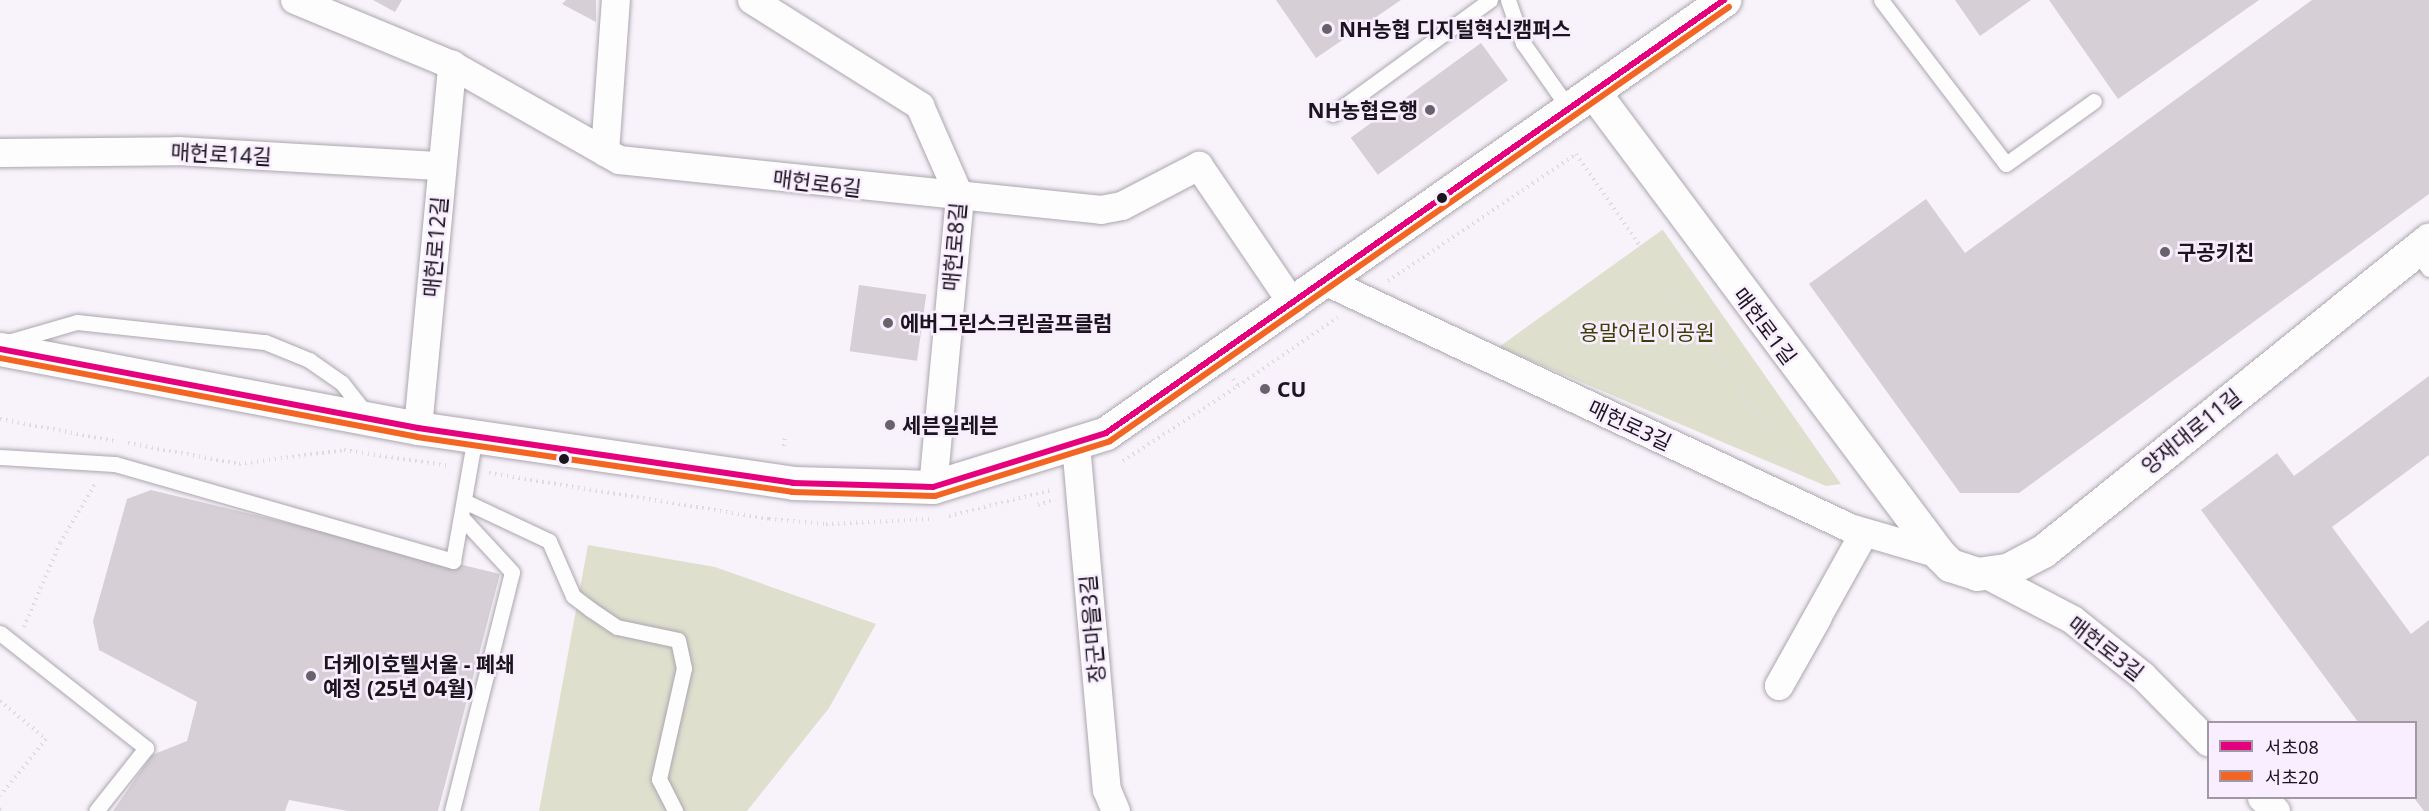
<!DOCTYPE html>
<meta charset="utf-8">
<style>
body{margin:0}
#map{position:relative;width:2429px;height:811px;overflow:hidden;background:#f8f2fb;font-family:"Noto Sans","Noto Sans KR",sans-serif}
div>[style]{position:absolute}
.green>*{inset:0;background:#dfdfce}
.building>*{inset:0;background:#d6cfd6;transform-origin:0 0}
.path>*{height:4px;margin-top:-2px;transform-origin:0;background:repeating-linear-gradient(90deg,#dddbdd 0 1.5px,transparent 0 6px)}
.roads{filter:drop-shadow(0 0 2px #aca6ae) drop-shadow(0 0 2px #aca6ae)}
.lane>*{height:15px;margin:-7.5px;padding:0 7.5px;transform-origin:7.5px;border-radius:7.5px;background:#fefdfe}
.street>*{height:28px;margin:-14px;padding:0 14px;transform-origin:14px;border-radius:14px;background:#fefdfe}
.secondary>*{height:33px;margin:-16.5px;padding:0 16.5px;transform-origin:16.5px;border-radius:16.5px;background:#fefdfe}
.bus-1>*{height:6px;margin:-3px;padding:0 3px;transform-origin:3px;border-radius:3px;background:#e5007d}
.bus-2>*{height:6px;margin:-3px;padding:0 3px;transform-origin:3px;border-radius:3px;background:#f26522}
.dots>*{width:16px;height:16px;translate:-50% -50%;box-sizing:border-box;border:3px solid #f9eeff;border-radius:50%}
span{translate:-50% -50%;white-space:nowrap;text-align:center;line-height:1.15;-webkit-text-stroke:5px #f9eeff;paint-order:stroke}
.poi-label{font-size:21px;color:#1b161e;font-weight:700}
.left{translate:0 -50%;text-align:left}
.right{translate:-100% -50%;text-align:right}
.street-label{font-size:21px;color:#1b161e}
.park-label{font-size:21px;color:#3b3f04}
.legend{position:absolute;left:2207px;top:721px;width:210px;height:78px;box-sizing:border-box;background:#f9eeff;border:2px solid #a098a5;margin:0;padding:8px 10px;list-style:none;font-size:18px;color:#1b161e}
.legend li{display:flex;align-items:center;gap:12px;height:30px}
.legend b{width:30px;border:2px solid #a098a5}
</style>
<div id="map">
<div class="green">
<i style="clip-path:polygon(1662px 230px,1663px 230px,1841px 484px,1826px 486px,1499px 347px)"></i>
<i style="clip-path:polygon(588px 545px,715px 567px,876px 624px,829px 708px,747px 811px,539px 811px)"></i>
</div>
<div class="building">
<i style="clip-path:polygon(373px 0,402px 0,395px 12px)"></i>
<i style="clip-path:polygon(566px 0,596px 0,596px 22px,562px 4px)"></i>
<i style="clip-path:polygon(1276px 0,1401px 0,1316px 58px)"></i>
<i style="clip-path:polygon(1955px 0,2031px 0,1980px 36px)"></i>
<i style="clip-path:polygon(2049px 0,2259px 0,2118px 99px)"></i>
<i style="clip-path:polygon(2312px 0,2429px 0,2429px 194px,2019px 493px,1960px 493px,1809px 284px,1926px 199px,1965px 253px)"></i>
<i style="left:1481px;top:43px;width:46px;height:161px;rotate:54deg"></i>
<i style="left:859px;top:285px;width:68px;height:67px;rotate:8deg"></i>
<i style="clip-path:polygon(2429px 376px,2429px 455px,2332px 527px,2411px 634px,2429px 620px,2429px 811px,2424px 811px,2414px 798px,2416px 722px,2358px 722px,2201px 510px,2277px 453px,2294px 476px)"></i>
<i style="clip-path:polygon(151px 490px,500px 574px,438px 811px,348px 811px,289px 800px,285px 811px,113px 811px,152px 755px,187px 741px,197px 702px,99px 650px,93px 621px,127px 499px)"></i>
</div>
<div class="path">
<i style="left:1388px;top:281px;width:227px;rotate:-34deg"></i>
<i style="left:1576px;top:154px;width:388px;rotate:55.1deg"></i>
<i style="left:1233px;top:379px;width:9px;rotate:54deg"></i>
<i style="left:1238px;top:386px;width:121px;rotate:-34.6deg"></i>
<i style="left:0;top:419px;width:116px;rotate:10.9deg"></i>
<i style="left:128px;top:443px;width:113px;rotate:10.7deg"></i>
<i style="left:239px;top:464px;width:106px;rotate:-7.6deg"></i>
<i style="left:344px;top:450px;width:106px;rotate:8.7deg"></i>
<i style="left:784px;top:446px;width:9px;rotate:-84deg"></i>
<i style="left:1123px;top:461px;width:137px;rotate:-33.1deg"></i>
<i style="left:489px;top:473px;width:284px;rotate:9.3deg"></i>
<i style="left:769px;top:519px;width:57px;rotate:5deg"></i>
<i style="left:826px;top:524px;width:104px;rotate:-2.8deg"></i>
<i style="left:1038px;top:505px;width:18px;rotate:-19deg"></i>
<i style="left:949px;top:516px;width:106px;rotate:-14.2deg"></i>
<i style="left:24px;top:627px;width:91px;rotate:-66.8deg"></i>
<i style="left:60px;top:543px;width:69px;rotate:-59.3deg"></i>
<i style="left:0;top:701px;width:60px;rotate:39.6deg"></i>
<i style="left:46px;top:739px;width:73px;rotate:128.9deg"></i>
<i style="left:0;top:809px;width:4px;rotate:34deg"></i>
</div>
<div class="roads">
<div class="lane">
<i style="left:1508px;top:0;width:46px;rotate:70.8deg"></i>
<i style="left:1523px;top:43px;width:82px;rotate:55deg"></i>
<i style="left:1881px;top:0;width:206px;rotate:52.7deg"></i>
<i style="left:2006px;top:164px;width:108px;rotate:-35.6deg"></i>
<i style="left:1333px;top:114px;width:194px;rotate:-36deg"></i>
<i style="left:2416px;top:250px;width:23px;rotate:56deg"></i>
<i style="left:8px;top:342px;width:72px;rotate:-16.2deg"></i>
<i style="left:77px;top:322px;width:189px;rotate:6.1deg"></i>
<i style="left:265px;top:342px;width:48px;rotate:22.2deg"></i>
<i style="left:309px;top:360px;width:40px;rotate:34.9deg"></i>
<i style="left:342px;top:383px;width:41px;rotate:52deg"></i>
<i style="left:0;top:457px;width:115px;rotate:3.5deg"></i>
<i style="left:115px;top:464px;width:352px;rotate:16deg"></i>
<i style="left:453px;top:561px;width:127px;rotate:-80deg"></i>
<i style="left:464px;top:501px;width:94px;rotate:25.2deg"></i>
<i style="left:549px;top:541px;width:60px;rotate:66.4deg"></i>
<i style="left:573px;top:596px;width:21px;rotate:37deg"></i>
<i style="left:590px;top:609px;width:32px;rotate:34deg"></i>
<i style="left:617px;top:627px;width:62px;rotate:12deg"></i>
<i style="left:678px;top:640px;width:29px;rotate:78deg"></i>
<i style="left:684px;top:668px;width:114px;rotate:102.7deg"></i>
<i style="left:659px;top:779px;width:36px;rotate:63deg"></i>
<i style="left:0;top:633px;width:186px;rotate:38.2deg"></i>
<i style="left:146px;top:748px;width:80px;rotate:128.4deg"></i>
<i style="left:452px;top:811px;width:246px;rotate:-75.9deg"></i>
<i style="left:512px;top:572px;width:75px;rotate:-132.8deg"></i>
</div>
<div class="street">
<i style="left:295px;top:0;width:170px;rotate:22.5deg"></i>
<i style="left:452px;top:65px;width:192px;rotate:29.6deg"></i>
<i style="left:619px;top:160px;width:485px;rotate:5.9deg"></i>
<i style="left:1101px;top:210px;width:21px;rotate:-11deg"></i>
<i style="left:1122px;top:206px;width:87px;rotate:-27.5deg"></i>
<i style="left:1199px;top:166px;width:169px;rotate:55.8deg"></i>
<i style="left:752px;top:0;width:199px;rotate:32.2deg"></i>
<i style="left:920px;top:106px;width:99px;rotate:66.3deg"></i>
<i style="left:960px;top:197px;width:291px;rotate:95.3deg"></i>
<i style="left:605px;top:152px;width:152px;rotate:-85.9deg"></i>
<i style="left:0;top:153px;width:178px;rotate:-0.6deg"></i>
<i style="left:178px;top:151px;width:264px;rotate:3.3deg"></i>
<i style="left:1327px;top:282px;width:578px;rotate:25.19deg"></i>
<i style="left:1850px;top:528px;width:93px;rotate:16.3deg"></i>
<i style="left:418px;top:428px;width:365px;rotate:-84.6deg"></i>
<i style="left:1076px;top:445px;width:346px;rotate:84.9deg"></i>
<i style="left:1107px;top:790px;width:23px;rotate:67deg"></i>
<i style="left:1987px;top:575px;width:97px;rotate:27.6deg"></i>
<i style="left:2073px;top:620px;width:90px;rotate:38.7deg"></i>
<i style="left:2143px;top:676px;width:93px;rotate:45.4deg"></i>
<i style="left:1818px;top:617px;width:79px;rotate:119.5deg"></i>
<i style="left:1779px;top:686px;width:175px;rotate:-60.9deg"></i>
<i style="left:2262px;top:798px;width:19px;rotate:43deg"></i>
</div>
<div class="secondary">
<i style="left:1595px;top:94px;width:574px;rotate:53.21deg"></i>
<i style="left:1939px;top:554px;width:16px;rotate:45deg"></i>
<i style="left:1950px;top:565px;width:28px;rotate:18deg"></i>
<i style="left:1977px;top:574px;width:30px;rotate:-8deg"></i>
<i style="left:2007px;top:570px;width:41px;rotate:-27.8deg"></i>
<i style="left:2043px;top:551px;width:496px;rotate:-38.9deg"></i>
<i style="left:0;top:349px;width:425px;rotate:10.7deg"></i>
<i style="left:418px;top:428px;width:379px;rotate:8.3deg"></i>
<i style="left:793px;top:483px;width:140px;rotate:1.6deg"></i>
<i style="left:933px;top:487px;width:181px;rotate:-17.3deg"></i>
<i style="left:1106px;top:433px;width:755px;rotate:-35.02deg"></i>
</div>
</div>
<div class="bus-1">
<i style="left:0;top:349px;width:425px;rotate:10.7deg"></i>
<i style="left:418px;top:428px;width:379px;rotate:8.3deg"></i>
<i style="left:793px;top:483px;width:140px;rotate:1.6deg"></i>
<i style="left:933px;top:487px;width:181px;rotate:-17.3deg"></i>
<i style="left:1106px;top:433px;width:755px;rotate:-35.02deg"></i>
</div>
<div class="bus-2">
<i style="left:0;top:358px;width:424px;rotate:10.7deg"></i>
<i style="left:417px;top:437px;width:379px;rotate:8.3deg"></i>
<i style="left:792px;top:492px;width:143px;rotate:1.6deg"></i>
<i style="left:935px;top:496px;width:183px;rotate:-17.4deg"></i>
<i style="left:1110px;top:441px;width:756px;rotate:-35.04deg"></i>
</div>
<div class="dots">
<i style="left:1327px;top:29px;background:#68636b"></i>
<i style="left:1430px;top:110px;background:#68636b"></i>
<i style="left:1442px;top:198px;background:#1b161e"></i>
<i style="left:2165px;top:252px;background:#68636b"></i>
<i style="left:888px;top:323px;background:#68636b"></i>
<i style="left:1265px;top:389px;background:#68636b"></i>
<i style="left:890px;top:425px;background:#68636b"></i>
<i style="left:564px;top:459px;background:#1b161e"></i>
<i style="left:311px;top:676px;background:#68636b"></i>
</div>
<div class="poi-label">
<span class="left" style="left:1339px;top:29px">NH농협 디지털혁신캠퍼스</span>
<span class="right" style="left:1418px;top:110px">NH농협은행</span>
<span class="left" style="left:2177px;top:252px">구공키친</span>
<span class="left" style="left:900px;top:323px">에버그린스크린골프클럼</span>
<span class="left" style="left:1277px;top:389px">CU</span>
<span class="left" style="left:902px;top:425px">세븐일레븐</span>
<span class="left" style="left:323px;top:676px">더케이호텔서울 - 폐쇄<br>예정 (25년 04월)</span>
</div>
<div class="street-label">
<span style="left:221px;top:154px;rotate:3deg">매헌로14길</span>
<span style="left:817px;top:183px;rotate:7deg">매헌로6길</span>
<span style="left:435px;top:247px;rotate:-85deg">매헌로12길</span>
<span style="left:954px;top:247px;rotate:-85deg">매헌로8길</span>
<span style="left:1765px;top:326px;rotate:53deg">매헌로1길</span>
<span style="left:1630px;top:425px;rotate:25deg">매헌로3길</span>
<span style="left:2191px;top:431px;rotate:-39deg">양재대로11길</span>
<span style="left:1092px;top:629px;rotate:-95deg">장군마을3길</span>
<span style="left:2106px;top:648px;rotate:38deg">매헌로3길</span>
</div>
<div class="park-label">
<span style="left:1647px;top:332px">용말어린이공원</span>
</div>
<ul class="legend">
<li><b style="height:8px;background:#e5007d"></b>서초08</li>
<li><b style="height:8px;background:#f26522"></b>서초20</li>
</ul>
</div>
